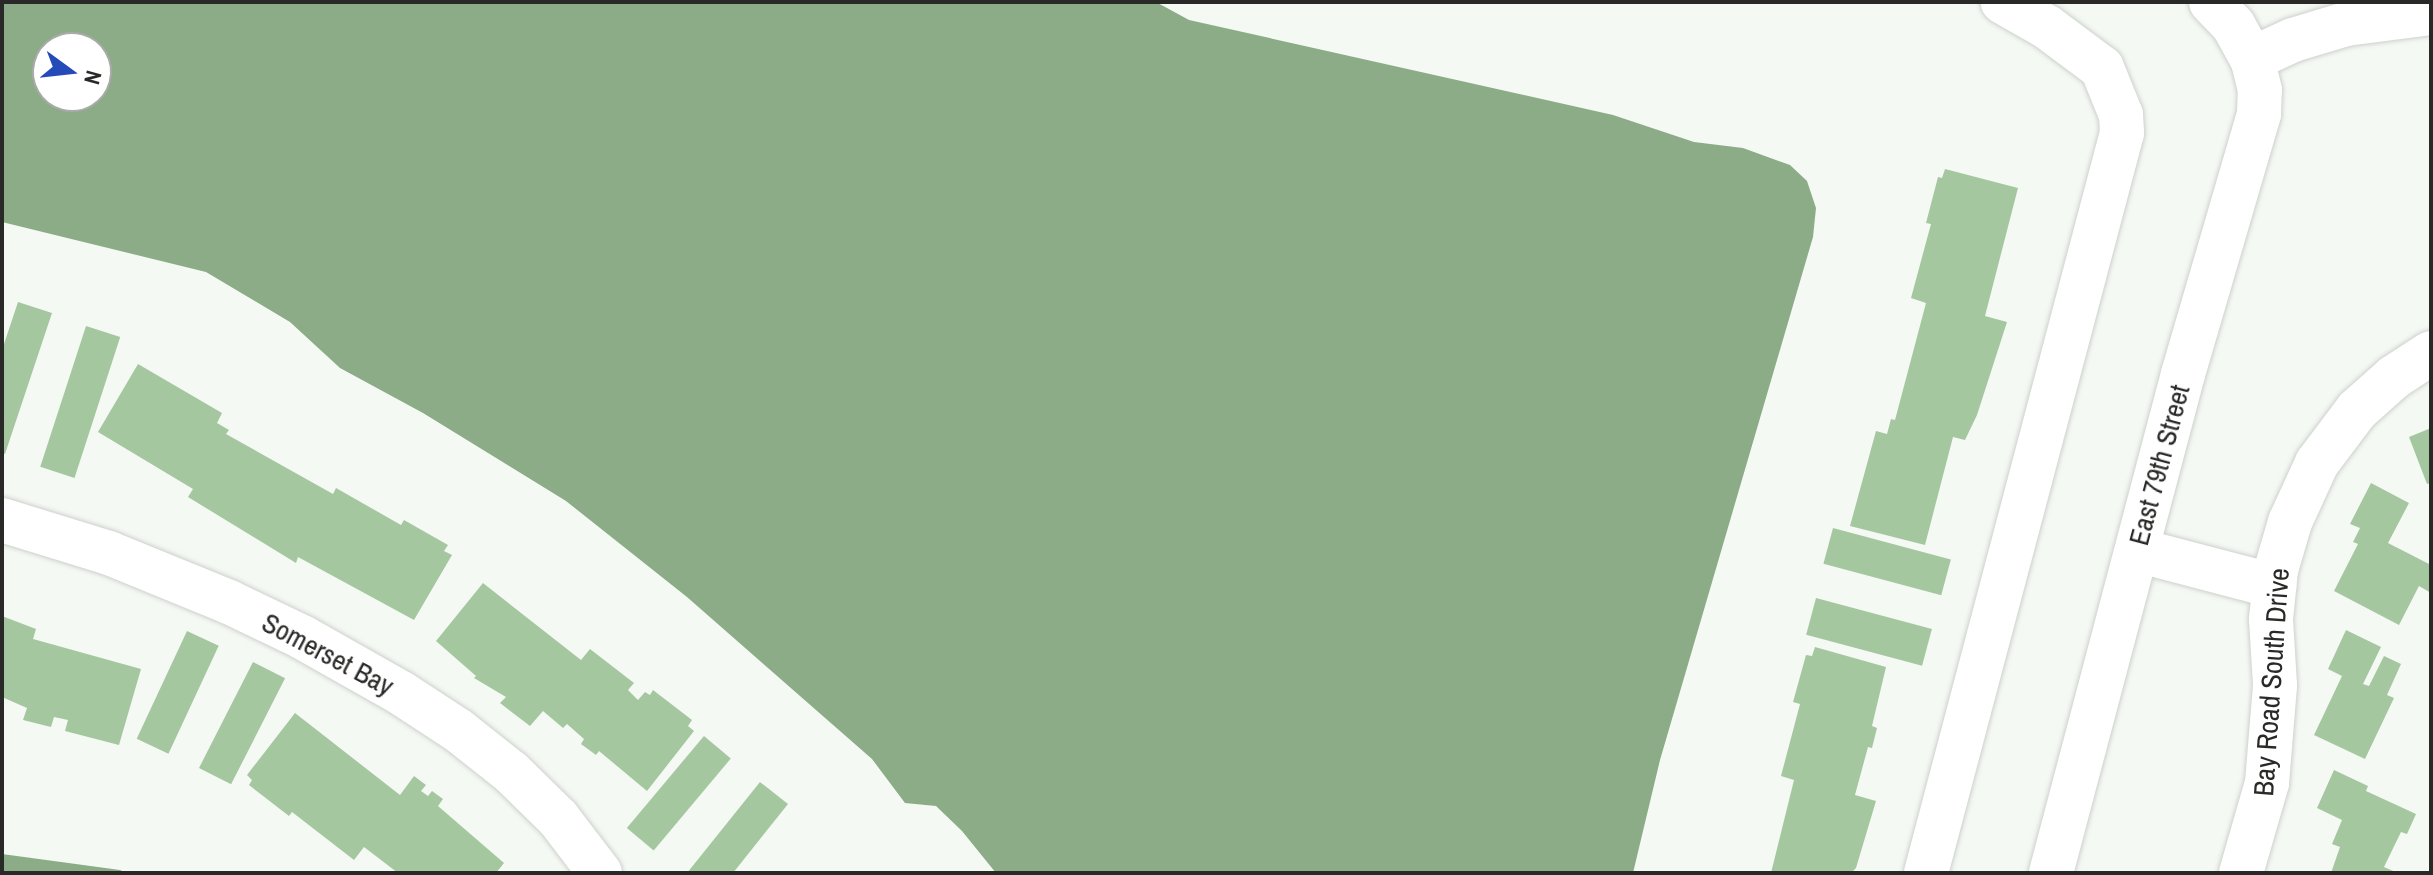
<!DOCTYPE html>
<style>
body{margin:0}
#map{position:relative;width:2433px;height:875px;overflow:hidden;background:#f5f9f4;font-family:"Archivo Narrow",sans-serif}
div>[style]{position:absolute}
.water>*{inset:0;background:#8bac86}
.building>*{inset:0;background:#a5c7a0;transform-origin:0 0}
.roads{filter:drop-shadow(0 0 2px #cdd1cc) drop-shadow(0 0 2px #cdd1cc)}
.minor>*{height:44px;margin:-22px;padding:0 22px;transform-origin:22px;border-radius:22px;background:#fff}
span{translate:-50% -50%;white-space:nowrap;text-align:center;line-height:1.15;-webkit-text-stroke:7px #fff;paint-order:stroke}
.street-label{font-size:28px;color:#292a28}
.frame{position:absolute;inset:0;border:4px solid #292a28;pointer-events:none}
.north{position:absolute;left:32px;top:32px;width:80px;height:80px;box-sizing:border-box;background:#fff;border:2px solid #a9aaa9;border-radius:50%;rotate:105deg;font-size:22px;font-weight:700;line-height:32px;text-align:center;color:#292a28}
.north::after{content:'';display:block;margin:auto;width:28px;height:36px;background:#254bba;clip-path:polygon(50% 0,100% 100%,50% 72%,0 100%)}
</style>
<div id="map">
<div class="water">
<i style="clip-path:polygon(evenodd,2px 2px,1156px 2px,1189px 20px,1613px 115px,1694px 142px,1743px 148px,1790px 165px,1807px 181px,1816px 208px,1813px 237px,1660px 760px,1633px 873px,996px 873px,962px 831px,936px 806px,905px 803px,872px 759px,687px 597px,566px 501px,423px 413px,340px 368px,290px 322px,206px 272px,2px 222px,2px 2px,48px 48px,96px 48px,96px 96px,48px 96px,48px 48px)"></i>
<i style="clip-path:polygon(2px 854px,120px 870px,127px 873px,2px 873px)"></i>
</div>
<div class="building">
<i style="clip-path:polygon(1945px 169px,2018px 188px,1985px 316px,2007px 322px,1977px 415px,1965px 440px,1953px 437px,1925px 545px,1850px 526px,1876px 431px,1887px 434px,1891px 419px,1895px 420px,1926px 303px,1911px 298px,1931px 224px,1926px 223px,1938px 177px,1942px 178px)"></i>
<i style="clip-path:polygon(18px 302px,52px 313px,5px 454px,2px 453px,2px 350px)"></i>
<i style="left:86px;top:326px;width:36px;height:148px;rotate:18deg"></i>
<i style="clip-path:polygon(138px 364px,222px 413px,217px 423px,229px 430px,226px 434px,333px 494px,336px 488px,401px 525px,404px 520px,448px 545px,444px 551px,452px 555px,414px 620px,298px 557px,296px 563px,188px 497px,193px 489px,98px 432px)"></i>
<i style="clip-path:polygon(2431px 428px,2431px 483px,2427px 484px,2409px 437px)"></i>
<i style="clip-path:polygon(2371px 483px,2409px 503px,2388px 543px,2431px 565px,2431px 593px,2419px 586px,2399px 625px,2334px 591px,2358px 544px,2353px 542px,2360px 528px,2350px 524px)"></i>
<i style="left:1833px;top:528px;width:122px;height:37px;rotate:15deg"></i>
<i style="clip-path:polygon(483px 583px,581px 660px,590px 649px,634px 683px,628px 690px,638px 700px,645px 692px,650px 695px,653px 690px,692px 720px,688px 726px,694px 731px,647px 791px,599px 751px,596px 755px,581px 744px,584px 739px,567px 724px,563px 728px,543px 711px,530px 726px,500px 703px,506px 697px,474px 678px,476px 676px,436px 641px)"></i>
<i style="left:1816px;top:598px;width:120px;height:38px;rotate:15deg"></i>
<i style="clip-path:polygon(2px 616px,36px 629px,33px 639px,141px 669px,119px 745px,65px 731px,68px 720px,54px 717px,51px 727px,23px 720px,27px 708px,2px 697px)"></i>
<i style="clip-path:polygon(2346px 630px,2381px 647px,2363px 684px,2369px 686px,2384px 656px,2401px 664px,2387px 695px,2394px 698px,2365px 759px,2314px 735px,2342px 676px,2328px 669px)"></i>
<i style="left:187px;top:631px;width:35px;height:119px;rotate:25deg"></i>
<i style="clip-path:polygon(1815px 647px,1886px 667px,1872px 726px,1877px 728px,1872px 748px,1868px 747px,1855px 795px,1876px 801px,1856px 868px,1851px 873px,1771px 873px,1794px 780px,1781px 776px,1800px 704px,1793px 702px,1806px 655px,1812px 656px)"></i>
<i style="left:253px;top:662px;width:36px;height:119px;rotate:27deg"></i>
<i style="clip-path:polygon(295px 713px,400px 795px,414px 776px,426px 785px,421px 791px,428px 796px,432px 791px,443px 799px,438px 806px,504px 863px,496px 873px,398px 873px,364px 847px,354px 860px,292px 812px,289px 816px,249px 785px,252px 780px,247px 775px)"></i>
<i style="left:704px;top:736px;width:35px;height:120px;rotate:40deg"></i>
<i style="clip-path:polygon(2334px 770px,2368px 786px,2366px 791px,2416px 814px,2407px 834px,2401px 832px,2384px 867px,2398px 873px,2331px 873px,2340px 847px,2332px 844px,2342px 820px,2317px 808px)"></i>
<i style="clip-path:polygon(760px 782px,788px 804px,733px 873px,687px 873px)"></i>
</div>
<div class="roads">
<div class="minor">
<i style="left:2252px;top:59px;width:45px;rotate:-24.9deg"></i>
<i style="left:2293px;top:40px;width:55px;rotate:-16.8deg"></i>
<i style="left:2346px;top:24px;width:86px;rotate:-7.4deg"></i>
<i style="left:2px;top:520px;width:112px;rotate:17.1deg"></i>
<i style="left:109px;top:553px;width:130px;rotate:22.2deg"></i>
<i style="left:229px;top:602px;width:81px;rotate:25.6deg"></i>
<i style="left:302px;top:637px;width:114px;rotate:29.5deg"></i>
<i style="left:401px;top:693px;width:69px;rotate:33.2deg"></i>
<i style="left:459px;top:731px;width:66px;rotate:38.3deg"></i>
<i style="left:511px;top:772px;width:66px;rotate:44.4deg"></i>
<i style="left:558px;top:818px;width:69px;rotate:52.6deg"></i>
<i style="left:2137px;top:550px;width:142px;rotate:14.7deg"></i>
<i style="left:1926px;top:873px;width:766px;rotate:-75.17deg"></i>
<i style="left:2122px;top:133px;width:18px;rotate:-93deg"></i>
<i style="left:2121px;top:115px;width:51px;rotate:-112deg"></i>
<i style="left:2102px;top:68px;width:69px;rotate:-143.3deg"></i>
<i style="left:2047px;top:27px;width:51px;rotate:-150.4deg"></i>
<i style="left:2051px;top:873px;width:516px;rotate:-75.18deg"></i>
<i style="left:2183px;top:374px;width:271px;rotate:-73.7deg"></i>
<i style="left:2259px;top:114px;width:24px;rotate:-88deg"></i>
<i style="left:2260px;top:90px;width:32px;rotate:-104deg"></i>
<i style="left:2252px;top:59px;width:38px;rotate:-119deg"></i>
<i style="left:2234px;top:26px;width:33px;rotate:-134deg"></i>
<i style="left:2241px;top:873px;width:94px;rotate:-73.9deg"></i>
<i style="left:2267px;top:783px;width:98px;rotate:-85.3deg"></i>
<i style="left:2275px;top:685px;width:66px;rotate:-93.5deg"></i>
<i style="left:2271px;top:619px;width:49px;rotate:-84.2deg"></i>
<i style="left:2276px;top:570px;width:50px;rotate:-73.7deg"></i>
<i style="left:2290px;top:522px;width:65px;rotate:-65.4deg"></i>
<i style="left:2317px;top:463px;width:66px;rotate:-53deg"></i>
<i style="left:2357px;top:410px;width:50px;rotate:-41.7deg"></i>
<i style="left:2394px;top:377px;width:44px;rotate:-33deg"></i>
</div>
</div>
<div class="street-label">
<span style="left:2159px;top:465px;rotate:-75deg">East 79th Street</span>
<span style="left:328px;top:654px;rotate:28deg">Somerset Bay</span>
<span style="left:2271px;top:682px;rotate:-86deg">Bay Road South Drive</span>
</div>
<div class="frame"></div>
<div class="north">N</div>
</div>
